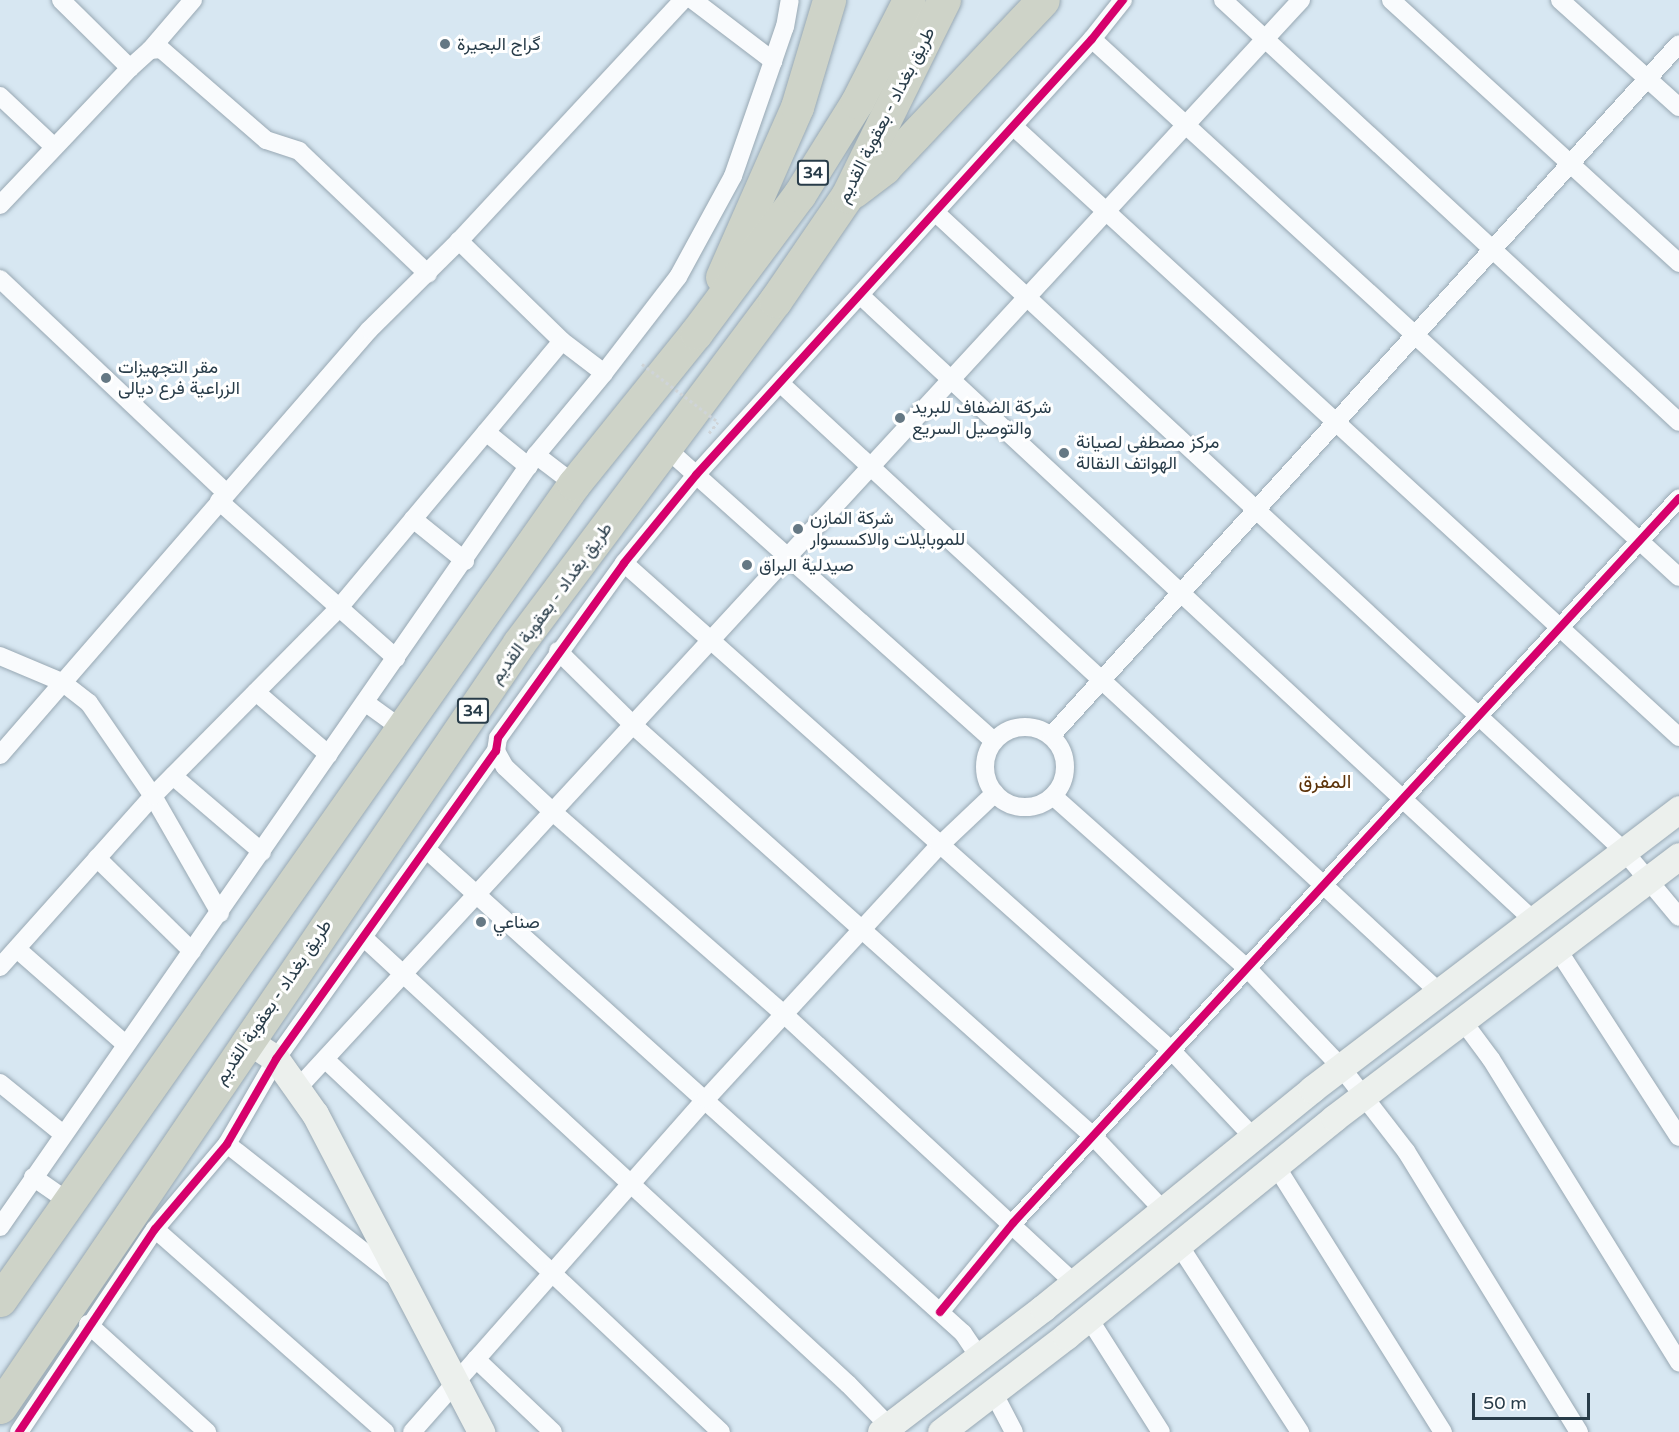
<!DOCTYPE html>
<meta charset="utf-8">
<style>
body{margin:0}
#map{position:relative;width:1679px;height:1432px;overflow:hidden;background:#d7e7f2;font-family:"Varela Round",Vazirmatn,sans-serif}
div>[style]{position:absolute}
.path>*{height:3px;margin-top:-1.5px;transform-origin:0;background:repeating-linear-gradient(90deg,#cfd4d8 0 3px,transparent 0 6px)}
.roads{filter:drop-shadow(0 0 2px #98a8b3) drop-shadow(0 0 2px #98a8b3)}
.street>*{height:18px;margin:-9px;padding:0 9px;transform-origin:9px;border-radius:9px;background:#f9fbfd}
.street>.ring{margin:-9px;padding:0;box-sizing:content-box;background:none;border:18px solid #f9fbfd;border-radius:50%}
.secondary>*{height:27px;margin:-13.5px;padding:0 13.5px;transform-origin:13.5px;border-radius:13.5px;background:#ecf0ed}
.highway>*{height:33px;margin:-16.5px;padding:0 16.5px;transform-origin:16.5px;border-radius:16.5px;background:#ced3c8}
.path-bridge>*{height:3px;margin-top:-1.5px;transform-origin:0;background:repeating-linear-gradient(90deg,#cfd4d8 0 3px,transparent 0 6px)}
.cycleway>*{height:8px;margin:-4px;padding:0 4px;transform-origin:4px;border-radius:4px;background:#d6006c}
.dots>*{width:16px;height:16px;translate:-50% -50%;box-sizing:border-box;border:3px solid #fff;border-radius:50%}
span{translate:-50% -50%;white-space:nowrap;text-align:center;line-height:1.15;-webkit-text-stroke:6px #fff;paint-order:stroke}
.shield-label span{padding:2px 4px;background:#fff;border:2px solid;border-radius:4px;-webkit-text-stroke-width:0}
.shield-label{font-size:16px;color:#283c49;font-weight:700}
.poi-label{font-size:18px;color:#283c49}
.left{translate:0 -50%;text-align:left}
.street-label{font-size:18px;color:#283c49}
.neighbourhood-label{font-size:20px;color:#5c3208}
.scale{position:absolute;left:1472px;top:1393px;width:118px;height:27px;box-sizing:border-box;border:3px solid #283c49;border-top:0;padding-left:8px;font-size:18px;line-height:21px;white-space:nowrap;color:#283c49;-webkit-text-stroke:4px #fff;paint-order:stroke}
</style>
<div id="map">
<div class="path">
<i style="left:709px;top:433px;width:14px;rotate:-51deg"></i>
</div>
<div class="roads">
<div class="street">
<i style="left:61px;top:0;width:97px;rotate:44.6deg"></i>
<i style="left:693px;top:0;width:101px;rotate:37.3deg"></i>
<i style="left:773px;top:61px;width:36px;rotate:-71deg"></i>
<i style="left:785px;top:27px;width:27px;rotate:-80deg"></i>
<i style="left:1223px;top:0;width:621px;rotate:42.78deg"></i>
<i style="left:1391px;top:0;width:390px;rotate:42.4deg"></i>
<i style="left:1560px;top:0;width:160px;rotate:42deg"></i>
<i style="left:1092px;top:39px;width:796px;rotate:42.51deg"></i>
<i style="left:150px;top:50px;width:66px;rotate:-49.3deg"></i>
<i style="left:0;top:96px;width:73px;rotate:43.3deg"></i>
<i style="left:1013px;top:126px;width:904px;rotate:42.53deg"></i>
<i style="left:0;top:205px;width:189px;rotate:-46.5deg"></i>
<i style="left:130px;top:68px;width:27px;rotate:-42deg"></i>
<i style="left:150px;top:50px;width:11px;rotate:-5deg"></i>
<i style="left:161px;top:49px;width:139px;rotate:40.9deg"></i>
<i style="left:266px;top:140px;width:35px;rotate:18deg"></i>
<i style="left:299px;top:151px;width:178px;rotate:43.6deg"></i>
<i style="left:935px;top:212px;width:938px;rotate:42.84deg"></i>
<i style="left:1623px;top:850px;width:87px;rotate:50.1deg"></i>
<i style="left:0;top:279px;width:311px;rotate:43.4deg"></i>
<i style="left:860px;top:295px;width:917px;rotate:42.88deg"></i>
<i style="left:604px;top:373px;width:121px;rotate:-52.4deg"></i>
<i style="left:678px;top:277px;width:115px;rotate:-61.4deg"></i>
<i style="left:733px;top:176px;width:122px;rotate:-70.8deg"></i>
<i style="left:780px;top:383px;width:896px;rotate:42.74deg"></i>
<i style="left:486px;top:432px;width:55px;rotate:39.1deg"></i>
<i style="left:666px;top:448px;width:440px;rotate:41.8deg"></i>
<i style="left:536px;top:455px;width:48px;rotate:37.3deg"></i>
<i style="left:219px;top:501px;width:237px;rotate:41.6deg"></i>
<i style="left:413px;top:519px;width:67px;rotate:38.9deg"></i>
<i style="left:624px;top:563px;width:732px;rotate:41.68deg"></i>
<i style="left:1171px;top:1050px;width:120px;rotate:46.7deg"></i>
<i style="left:558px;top:651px;width:107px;rotate:44.6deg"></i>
<i style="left:634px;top:726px;width:615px;rotate:41.77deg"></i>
<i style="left:1093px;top:1136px;width:102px;rotate:46.6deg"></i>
<i style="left:0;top:656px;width:67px;rotate:22.8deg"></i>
<i style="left:62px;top:682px;width:34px;rotate:38deg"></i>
<i style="left:89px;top:703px;width:113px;rotate:55.5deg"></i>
<i style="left:153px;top:796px;width:135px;rotate:60.2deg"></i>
<i style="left:256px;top:692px;width:96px;rotate:40.8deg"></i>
<i style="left:366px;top:703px;width:44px;rotate:35.8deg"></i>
<i class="ring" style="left:985px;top:727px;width:62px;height:62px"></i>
<i style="left:1051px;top:736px;width:934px;rotate:-47.78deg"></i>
<i style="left:496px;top:751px;width:18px;rotate:61deg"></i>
<i style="left:505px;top:767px;width:67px;rotate:43.2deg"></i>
<i style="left:554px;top:813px;width:308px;rotate:41.2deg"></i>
<i style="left:786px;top:1016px;width:391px;rotate:42.8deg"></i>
<i style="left:0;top:755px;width:563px;rotate:-49.03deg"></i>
<i style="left:369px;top:330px;width:127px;rotate:-44.7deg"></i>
<i style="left:459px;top:241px;width:329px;rotate:-47.1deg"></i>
<i style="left:173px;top:776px;width:117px;rotate:40.5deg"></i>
<i style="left:1053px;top:796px;width:262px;rotate:41.6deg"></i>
<i style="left:1249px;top:970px;width:134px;rotate:46.5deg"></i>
<i style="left:1341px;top:1067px;width:106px;rotate:52.3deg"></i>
<i style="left:1406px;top:1151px;width:330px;rotate:58.4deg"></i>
<i style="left:426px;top:849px;width:723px;rotate:42.03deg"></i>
<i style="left:963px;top:1333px;width:27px;rotate:56deg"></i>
<i style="left:97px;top:858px;width:133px;rotate:44.4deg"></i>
<i style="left:363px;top:937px;width:660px;rotate:42.67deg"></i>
<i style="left:848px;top:1384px;width:59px;rotate:45.7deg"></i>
<i style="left:1556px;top:947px;width:226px;rotate:57.1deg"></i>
<i style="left:17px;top:949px;width:144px;rotate:41.3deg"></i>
<i style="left:0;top:967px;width:229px;rotate:-48.2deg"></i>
<i style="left:153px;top:796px;width:263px;rotate:-45.3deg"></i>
<i style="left:338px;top:609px;width:349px;rotate:-50.1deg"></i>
<i style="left:562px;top:341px;width:144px;rotate:-135.8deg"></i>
<i style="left:1462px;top:1020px;width:49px;rotate:53.4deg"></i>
<i style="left:1491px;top:1059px;width:357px;rotate:58.2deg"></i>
<i style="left:327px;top:1061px;width:541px;rotate:43.28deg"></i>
<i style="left:0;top:1083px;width:81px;rotate:39deg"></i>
<i style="left:298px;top:1088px;width:1480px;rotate:-47.33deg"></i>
<i style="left:227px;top:1144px;width:214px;rotate:38.2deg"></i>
<i style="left:1276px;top:1166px;width:314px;rotate:57.9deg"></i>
<i style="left:33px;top:1177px;width:44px;rotate:34.8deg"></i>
<i style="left:0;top:1227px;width:940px;rotate:-55.23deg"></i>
<i style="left:536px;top:455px;width:107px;rotate:-50.3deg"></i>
<i style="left:604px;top:373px;width:53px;rotate:-142.7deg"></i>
<i style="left:155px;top:1229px;width:307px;rotate:41.4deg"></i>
<i style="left:1179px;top:1245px;width:223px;rotate:57.1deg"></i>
<i style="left:940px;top:1312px;width:115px;rotate:-50.6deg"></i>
<i style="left:1013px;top:1223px;width:984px;rotate:-47.43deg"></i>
<i style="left:1088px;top:1317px;width:136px;rotate:57.6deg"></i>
<i style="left:88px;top:1324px;width:161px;rotate:42.2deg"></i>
<i style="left:476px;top:1359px;width:106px;rotate:43.5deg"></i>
<i style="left:992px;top:1390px;width:47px;rotate:62.4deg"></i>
<i style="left:19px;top:1432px;width:244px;rotate:-56.2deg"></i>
<i style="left:155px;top:1229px;width:111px;rotate:-49.7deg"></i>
<i style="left:227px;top:1144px;width:98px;rotate:-60deg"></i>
<i style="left:276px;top:1059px;width:379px;rotate:-54.5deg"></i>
<i style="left:496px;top:751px;width:13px;rotate:-81deg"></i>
<i style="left:498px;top:738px;width:216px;rotate:-54.2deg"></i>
<i style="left:624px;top:563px;width:114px;rotate:-50.7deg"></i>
<i style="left:696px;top:475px;width:589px;rotate:-47.75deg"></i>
<i style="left:1092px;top:39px;width:50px;rotate:-51.5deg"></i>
<i style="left:412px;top:1432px;width:444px;rotate:-48.6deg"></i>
<i style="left:706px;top:1099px;width:344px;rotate:-47.4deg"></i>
<i style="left:939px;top:846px;width:77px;rotate:-43.4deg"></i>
</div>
<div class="secondary">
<i style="left:247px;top:1040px;width:35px;rotate:33deg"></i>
<i style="left:276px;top:1059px;width:67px;rotate:54.7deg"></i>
<i style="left:315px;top:1114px;width:359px;rotate:62.4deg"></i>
<i style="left:881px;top:1432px;width:204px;rotate:-37.4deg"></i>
<i style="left:1043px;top:1308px;width:347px;rotate:-39.1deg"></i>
<i style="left:1312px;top:1089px;width:462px;rotate:-37.3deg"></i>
<i style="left:941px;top:1432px;width:158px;rotate:-37.5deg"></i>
<i style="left:1066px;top:1336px;width:345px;rotate:-39.1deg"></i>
<i style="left:1334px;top:1118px;width:433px;rotate:-37.2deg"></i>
</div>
<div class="highway">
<i style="left:854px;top:191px;width:38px;rotate:-37deg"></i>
<i style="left:884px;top:168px;width:231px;rotate:-46.6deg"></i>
<i style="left:722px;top:277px;width:186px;rotate:-66.2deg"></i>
<i style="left:797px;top:107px;width:112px;rotate:-73.3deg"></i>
<i style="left:0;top:1300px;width:998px;rotate:-54.88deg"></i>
<i style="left:574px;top:484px;width:194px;rotate:-51.1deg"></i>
<i style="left:696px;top:333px;width:172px;rotate:-53.3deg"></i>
<i style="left:799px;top:195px;width:110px;rotate:-58.1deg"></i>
<i style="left:857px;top:102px;width:114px;rotate:-63deg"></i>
<i style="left:0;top:1407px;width:924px;rotate:-55.81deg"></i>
<i style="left:519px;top:643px;width:427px;rotate:-53.2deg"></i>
<i style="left:775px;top:301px;width:127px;rotate:-55.6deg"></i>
<i style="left:847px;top:196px;width:219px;rotate:-63.7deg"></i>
</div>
</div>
<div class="path-bridge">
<i style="left:642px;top:364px;width:96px;rotate:37.3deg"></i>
</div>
<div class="cycleway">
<i style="left:940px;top:1312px;width:115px;rotate:-50.6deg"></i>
<i style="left:1013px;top:1223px;width:984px;rotate:-47.43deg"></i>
<i style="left:19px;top:1432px;width:244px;rotate:-56.2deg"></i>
<i style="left:155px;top:1229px;width:111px;rotate:-49.7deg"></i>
<i style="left:227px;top:1144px;width:98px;rotate:-60deg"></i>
<i style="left:276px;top:1059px;width:379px;rotate:-54.5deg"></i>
<i style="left:496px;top:751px;width:13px;rotate:-81deg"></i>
<i style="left:498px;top:738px;width:216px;rotate:-54.2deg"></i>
<i style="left:624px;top:563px;width:114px;rotate:-50.7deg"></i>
<i style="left:696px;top:475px;width:589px;rotate:-47.75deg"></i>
<i style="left:1092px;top:39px;width:50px;rotate:-51.5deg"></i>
</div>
<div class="dots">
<i style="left:445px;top:44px;background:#657884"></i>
<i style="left:106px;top:378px;background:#657884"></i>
<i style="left:900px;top:418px;background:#657884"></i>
<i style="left:1064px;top:453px;background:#657884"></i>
<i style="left:798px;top:529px;background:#657884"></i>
<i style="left:747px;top:565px;background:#657884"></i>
<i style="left:481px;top:922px;background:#657884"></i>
</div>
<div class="shield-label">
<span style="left:813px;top:173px">34</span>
<span style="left:473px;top:711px">34</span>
</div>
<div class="poi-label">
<span class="left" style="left:457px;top:44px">گراج البحيرة</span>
<span class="left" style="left:118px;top:378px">مقر التجهيزات<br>الزراعية فرع ديالى</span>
<span class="left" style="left:912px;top:418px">شركة الضفاف للبريد<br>والتوصيل السريع</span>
<span class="left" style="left:1076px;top:453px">مركز مصطفى لصيانة<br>الهواتف النقالة</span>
<span class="left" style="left:810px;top:529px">شركة المازن<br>للموبايلات والاكسسوار</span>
<span class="left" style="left:759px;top:565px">صيدلية البراق</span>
<span class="left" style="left:493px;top:922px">صناعي</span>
</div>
<div class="street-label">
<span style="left:886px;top:115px;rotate:-63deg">طريق بغداد - بعقوبة القديم</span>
<span style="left:551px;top:603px;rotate:-54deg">طريق بغداد - بعقوبة القديم</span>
<span style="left:273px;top:1002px;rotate:-56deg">طريق بغداد - بعقوبة القديم</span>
</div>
<div class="neighbourhood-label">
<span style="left:1325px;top:782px">المفرق</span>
</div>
<div class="scale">50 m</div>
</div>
